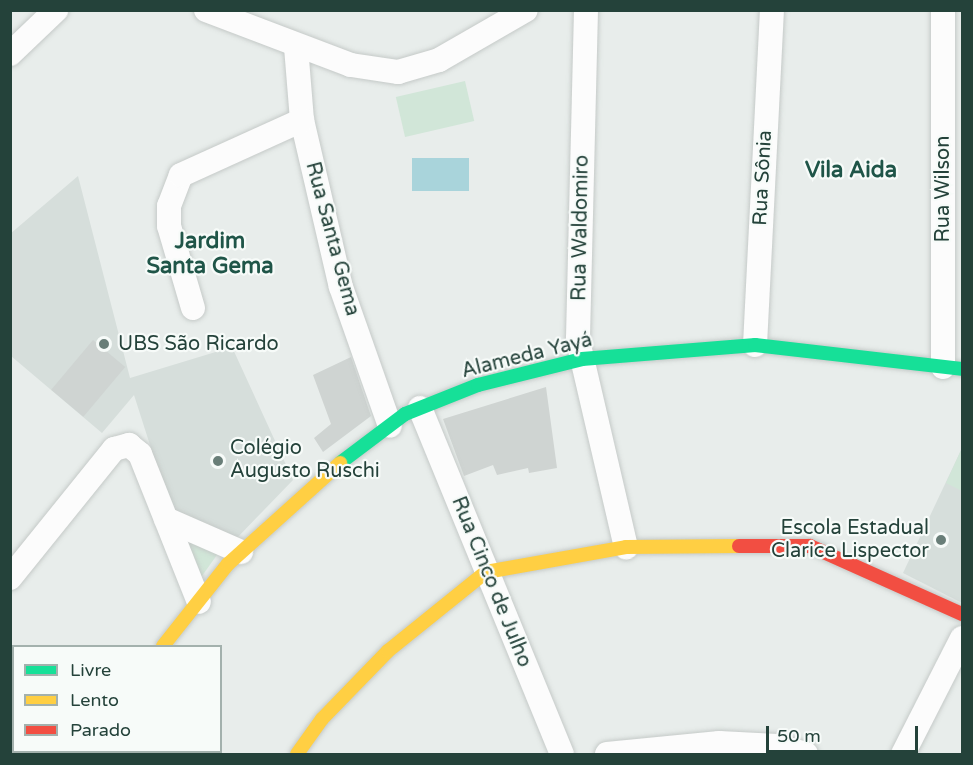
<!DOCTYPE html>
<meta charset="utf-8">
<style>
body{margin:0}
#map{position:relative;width:973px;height:765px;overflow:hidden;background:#e8edeb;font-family:"Varela Round",sans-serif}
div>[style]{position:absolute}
.built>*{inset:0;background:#d6dedb}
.green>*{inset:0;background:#d1e6d8;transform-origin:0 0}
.water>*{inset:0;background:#a9d4db;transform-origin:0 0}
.building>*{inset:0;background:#cfd4d2;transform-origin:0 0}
.roads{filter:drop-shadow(0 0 2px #c5cac8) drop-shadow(0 0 2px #c5cac8)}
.street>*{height:24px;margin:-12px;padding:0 12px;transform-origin:12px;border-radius:12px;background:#fcfcfc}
.fast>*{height:14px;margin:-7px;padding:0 7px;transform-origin:7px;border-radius:7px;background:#16e098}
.slow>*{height:14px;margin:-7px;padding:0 7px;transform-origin:7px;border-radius:7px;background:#ffcf43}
.jam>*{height:14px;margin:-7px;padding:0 7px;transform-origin:7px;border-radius:7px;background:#f24e42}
.dots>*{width:16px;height:16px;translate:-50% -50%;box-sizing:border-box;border:3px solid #f7fbf9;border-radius:50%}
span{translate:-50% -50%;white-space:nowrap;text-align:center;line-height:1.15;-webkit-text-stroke:4.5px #f7fbf9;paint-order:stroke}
.street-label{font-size:20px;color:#24423a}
.poi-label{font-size:20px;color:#24423a}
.left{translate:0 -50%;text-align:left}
.right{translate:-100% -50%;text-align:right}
.quarter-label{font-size:22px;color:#1f5548;font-weight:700}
.frame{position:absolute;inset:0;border:12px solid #24423a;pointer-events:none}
.legend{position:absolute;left:12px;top:645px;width:210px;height:108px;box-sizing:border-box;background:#f7fbf9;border:2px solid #a3b1ad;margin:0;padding:8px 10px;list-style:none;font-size:18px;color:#24423a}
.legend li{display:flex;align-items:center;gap:12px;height:30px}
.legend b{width:30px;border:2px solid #a3b1ad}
.scale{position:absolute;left:766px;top:726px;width:152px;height:27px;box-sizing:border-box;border:3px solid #24423a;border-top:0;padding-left:8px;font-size:18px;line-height:21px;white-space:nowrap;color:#24423a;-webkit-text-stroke:4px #f7fbf9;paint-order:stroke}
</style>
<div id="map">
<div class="built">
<i style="clip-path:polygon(78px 176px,130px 378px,232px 347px,293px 480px,235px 540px,172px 514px,134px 395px,102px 433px,11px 356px,10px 234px)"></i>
<i style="clip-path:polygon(962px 448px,962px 603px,903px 573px)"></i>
</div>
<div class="green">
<i style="left:465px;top:81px;width:41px;height:71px;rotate:77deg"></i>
<i style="clip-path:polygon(962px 448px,962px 491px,946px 483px)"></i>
<i style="clip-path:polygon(177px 531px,219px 552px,197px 583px)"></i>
</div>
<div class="water">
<i style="left:469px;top:158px;width:33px;height:57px;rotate:90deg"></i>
</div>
<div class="building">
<i style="left:93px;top:340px;width:42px;height:65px;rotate:40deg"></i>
<i style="clip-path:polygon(351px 357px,371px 416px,323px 452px,314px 438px,331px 424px,313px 375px)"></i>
<i style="clip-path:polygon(546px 387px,557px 468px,529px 473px,528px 468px,497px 475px,493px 465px,464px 476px,443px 419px)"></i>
</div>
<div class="roads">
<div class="street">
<i style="left:206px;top:10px;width:155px;rotate:20.8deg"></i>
<i style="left:351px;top:65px;width:48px;rotate:8.5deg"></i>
<i style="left:398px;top:72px;width:43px;rotate:-16.3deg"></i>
<i style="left:439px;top:60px;width:100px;rotate:-29.9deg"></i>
<i style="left:586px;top:10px;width:331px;rotate:91.4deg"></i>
<i style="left:578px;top:341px;width:212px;rotate:76.9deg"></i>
<i style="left:296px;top:47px;width:73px;rotate:85.3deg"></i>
<i style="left:302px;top:120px;width:171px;rotate:76.9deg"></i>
<i style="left:341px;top:287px;width:147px;rotate:70.6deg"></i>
<i style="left:10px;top:54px;width:64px;rotate:-43.7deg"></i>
<i style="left:193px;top:308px;width:85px;rotate:-106.3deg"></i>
<i style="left:169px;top:226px;width:20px;rotate:-90deg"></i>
<i style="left:169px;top:206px;width:33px;rotate:-69deg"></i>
<i style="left:181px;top:175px;width:133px;rotate:-24.4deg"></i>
<i style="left:755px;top:345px;width:335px;rotate:-87.1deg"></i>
<i style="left:943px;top:367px;width:357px;rotate:-90deg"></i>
<i style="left:420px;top:408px;width:374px;rotate:67.7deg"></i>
<i style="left:166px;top:519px;width:82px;rotate:23.7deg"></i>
<i style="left:10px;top:578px;width:166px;rotate:-51.1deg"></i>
<i style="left:114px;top:449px;width:16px;rotate:-15deg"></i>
<i style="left:129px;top:445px;width:14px;rotate:39deg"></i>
<i style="left:140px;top:454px;width:159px;rotate:68.3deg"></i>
<i style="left:607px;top:754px;width:113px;rotate:-5.6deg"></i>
<i style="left:719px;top:743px;width:58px;rotate:3deg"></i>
<i style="left:777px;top:746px;width:30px;rotate:15deg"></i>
<i style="left:903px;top:754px;width:130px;rotate:-63deg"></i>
</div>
<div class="fast">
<i style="left:340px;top:463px;width:81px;rotate:-37deg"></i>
<i style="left:405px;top:414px;width:79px;rotate:-21.7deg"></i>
<i style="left:478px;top:385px;width:107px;rotate:-14deg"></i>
<i style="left:582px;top:359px;width:174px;rotate:-4.6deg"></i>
<i style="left:755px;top:345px;width:208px;rotate:6.6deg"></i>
<i style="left:76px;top:754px;width:3px;rotate:-45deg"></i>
</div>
<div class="slow">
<i style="left:163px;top:646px;width:105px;rotate:-51.6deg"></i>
<i style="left:228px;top:564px;width:151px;rotate:-42deg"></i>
<i style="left:297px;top:754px;width:43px;rotate:-54.5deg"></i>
<i style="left:322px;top:719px;width:95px;rotate:-45.9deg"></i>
<i style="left:388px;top:651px;width:126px;rotate:-38.9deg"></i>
<i style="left:486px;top:572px;width:142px;rotate:-10.1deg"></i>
<i style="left:626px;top:547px;width:113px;rotate:-0.5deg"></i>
</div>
<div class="jam">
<i style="left:739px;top:546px;width:71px"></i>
<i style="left:810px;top:546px;width:167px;rotate:24.1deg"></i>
</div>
</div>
<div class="dots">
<i style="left:104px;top:344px;background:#697e78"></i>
<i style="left:218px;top:461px;background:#697e78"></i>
<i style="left:941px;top:540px;background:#697e78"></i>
</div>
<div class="street-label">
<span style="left:763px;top:178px;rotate:-87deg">Rua Sônia</span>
<span style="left:943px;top:189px;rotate:-90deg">Rua Wilson</span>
<span style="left:581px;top:228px;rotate:-89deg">Rua Waldomiro</span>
<span style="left:332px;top:239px;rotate:75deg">Rua Santa Gema</span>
<span style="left:527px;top:356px;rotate:-14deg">Alameda Yayá</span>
<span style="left:491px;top:582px;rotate:68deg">Rua Cinco de Julho</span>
</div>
<div class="poi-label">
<span class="left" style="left:118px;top:344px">UBS São Ricardo</span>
<span class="left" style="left:230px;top:460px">Colégio<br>Augusto Ruschi</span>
<span class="right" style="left:929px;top:540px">Escola Estadual<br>Clarice Lispector</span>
</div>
<div class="quarter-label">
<span style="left:851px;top:171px">Vila Aida</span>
<span style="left:210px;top:254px">Jardim<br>Santa Gema</span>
</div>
<div class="frame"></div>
<ul class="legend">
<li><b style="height:8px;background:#16e098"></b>Livre</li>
<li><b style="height:8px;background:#ffcf43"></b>Lento</li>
<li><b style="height:8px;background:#f24e42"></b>Parado</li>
</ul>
<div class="scale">50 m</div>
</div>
